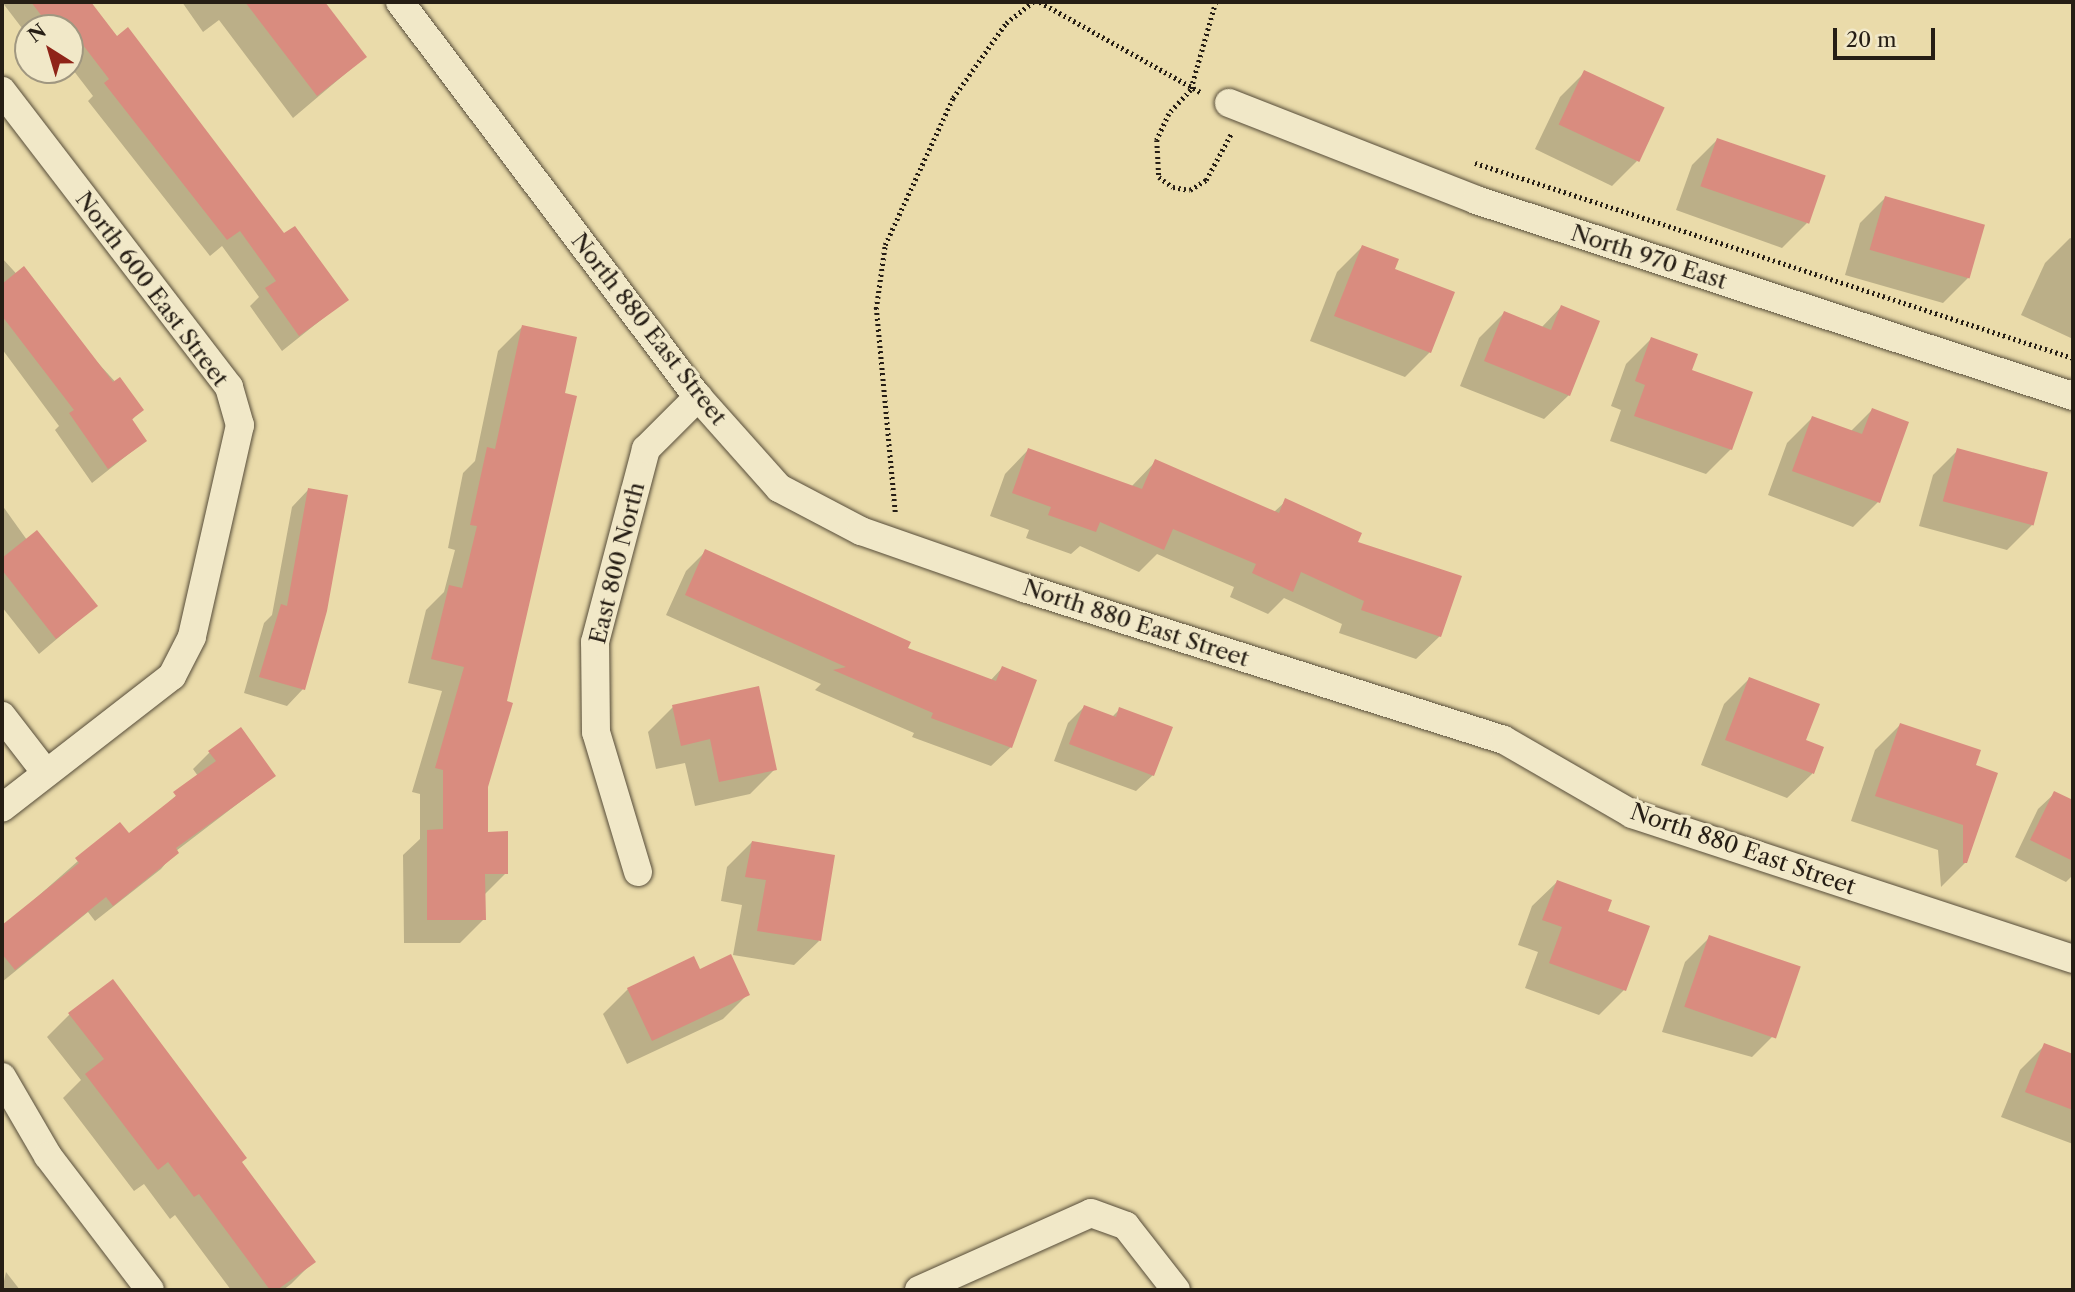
<!DOCTYPE html>
<style>
body{margin:0}
#map{position:relative;width:2075px;height:1292px;overflow:hidden;background:#eadbaa;font-family:"Libre Caslon Text",serif}
div>[style]{position:absolute}
.shadow>*{inset:0;background:#0003}
.building>*{inset:0;background:#d98c7f;transform-origin:0 0}
.path>*{height:4.5px;margin-top:-2.25px;transform-origin:0;background:repeating-linear-gradient(90deg,#261e15 0 2px,transparent 0 5.5px)}
.roads{filter:drop-shadow(0 0 2px #574d3a) drop-shadow(0 0 2px #574d3a)}
.street>*{height:28px;margin:-14px;padding:0 14px;transform-origin:14px;border-radius:14px;background:#f1e8c8}
span{translate:-50% -50%;white-space:nowrap;text-align:center;line-height:1.15;-webkit-text-stroke:6px #f1e8c8;paint-order:stroke}
.street-label{font-size:23px;color:#261e15}
.frame{position:absolute;inset:0;border:4px solid #261e15;pointer-events:none}
.north{position:absolute;left:14px;top:14px;width:70px;height:70px;box-sizing:border-box;background:#f1e8c8;border:2px solid #a09780;border-radius:50%;rotate:323deg;font-size:19px;font-weight:700;line-height:28px;text-align:center;color:#261e15}
.north::after{content:'';display:block;margin:auto;width:24px;height:32px;background:#8f2418;clip-path:polygon(50% 0,100% 100%,50% 72%,0 100%)}
.scale{position:absolute;left:1833px;top:28px;width:102px;height:32px;box-sizing:border-box;border:4px solid #261e15;border-top:0;padding-left:9px;font-size:21px;line-height:24px;white-space:nowrap;color:#261e15;-webkit-text-stroke:5px #f1e8c8;paint-order:stroke}
</style>
<div id="map">
<div class="shadow">
<i style="clip-path:polygon(2px 2px,88px 2px,284px 236px,346px 300px,282px 351px,250px 306px,259px 297px,222px 246px,210px 256px,88px 101px,93px 96px,70px 66px,70px 28px,28px 28px,28px 36px)"></i>
<i style="clip-path:polygon(182px 2px,323px 2px,365px 57px,293px 118px,219px 20px,203px 32px)"></i>
<i style="clip-path:polygon(1585px 72px,1637px 161px,1612px 186px,1535px 149px,1560px 97px)"></i>
<i style="clip-path:polygon(1717px 140px,1807px 223px,1782px 248px,1676px 210px,1692px 165px)"></i>
<i style="clip-path:polygon(1885px 198px,1968px 278px,1943px 303px,1845px 275px,1860px 223px)"></i>
<i style="clip-path:polygon(2070px 238px,2073px 239px,2073px 339px,2021px 315px,2045px 263px)"></i>
<i style="clip-path:polygon(1362px 247px,1430px 352px,1405px 377px,1310px 341px,1337px 272px)"></i>
<i style="clip-path:polygon(2px 258px,141px 410px,131px 421px,145px 441px,92px 483px,55px 430px,59px 426px,2px 349px)"></i>
<i style="clip-path:polygon(1561px 307px,1569px 395px,1544px 419px,1460px 386px,1479px 338px,1504px 313px,1541px 328px)"></i>
<i style="clip-path:polygon(522px 327px,486px 787px,487px 833px,506px 873px,484px 895px,484px 919px,460px 943px,404px 943px,403px 855px,420px 839px,420px 794px,412px 792px,442px 691px,408px 683px,426px 610px,444px 592px,455px 550px,448px 548px,463px 473px,475px 461px,498px 351px)"></i>
<i style="clip-path:polygon(1651px 339px,1690px 371px,1731px 449px,1706px 474px,1610px 441px,1621px 410px,1611px 406px,1626px 364px)"></i>
<i style="clip-path:polygon(1872px 410px,1878px 502px,1853px 527px,1768px 495px,1787px 443px,1812px 418px,1850px 432px)"></i>
<i style="clip-path:polygon(1028px 450px,1131px 487px,1156px 461px,1274px 512px,1286px 501px,1356px 543px,1440px 636px,1416px 659px,1339px 633px,1342px 624px,1284px 598px,1268px 614px,1230px 597px,1234px 587px,1157px 554px,1139px 572px,1080px 546px,1071px 554px,1026px 538px,1029px 530px,990px 516px,1005px 474px)"></i>
<i style="clip-path:polygon(1958px 450px,2032px 525px,2007px 550px,1919px 526px,1933px 475px)"></i>
<i style="clip-path:polygon(308px 490px,303px 689px,287px 706px,244px 693px,264px 623px,272px 615px,292px 507px)"></i>
<i style="clip-path:polygon(2px 505px,27px 540px,96px 606px,39px 654px,2px 607px)"></i>
<i style="clip-path:polygon(706px 551px,906px 649px,990px 681px,1002px 668px,1011px 747px,991px 766px,912px 737px,914px 733px,815px 690px,821px 684px,666px 615px,686px 571px)"></i>
<i style="clip-path:polygon(1749px 679px,1804px 741px,1822px 748px,1812px 774px,1787px 798px,1701px 765px,1724px 704px)"></i>
<i style="clip-path:polygon(673px 707px,775px 769px,750px 794px,695px 806px,685px 763px,656px 769px,648px 732px)"></i>
<i style="clip-path:polygon(1084px 707px,1112px 717px,1120px 709px,1153px 775px,1136px 791px,1054px 761px,1068px 723px)"></i>
<i style="clip-path:polygon(1900px 725px,1973px 766px,1966px 862px,1941px 887px,1938px 850px,1851px 821px,1875px 750px)"></i>
<i style="clip-path:polygon(241px 730px,274px 776px,176px 851px,161px 869px,95px 921px,88px 912px,2px 982px,2px 928px,120px 824px,128px 835px,159px 811px,198px 776px,193px 769px,209px 753px)"></i>
<i style="clip-path:polygon(2055px 793px,2073px 802px,2073px 875px,2066px 882px,2015px 857px,2038px 809px)"></i>
<i style="clip-path:polygon(752px 842px,819px 941px,794px 965px,733px 955px,742px 905px,721px 901px,727px 867px)"></i>
<i style="clip-path:polygon(1557px 882px,1605px 912px,1624px 990px,1599px 1015px,1525px 988px,1538px 952px,1518px 945px,1532px 906px)"></i>
<i style="clip-path:polygon(1710px 937px,1777px 1032px,1752px 1057px,1662px 1032px,1685px 962px)"></i>
<i style="clip-path:polygon(700px 971px,748px 994px,723px 1019px,627px 1064px,603px 1014px,628px 989px)"></i>
<i style="clip-path:polygon(70px 1014px,314px 1261px,291px 1284px,283px 1290px,231px 1290px,175px 1215px,170px 1219px,144px 1184px,134px 1191px,63px 1098px,81px 1080px,47px 1037px)"></i>
<i style="clip-path:polygon(2045px 1045px,2073px 1056px,2073px 1144px,2001px 1117px,2020px 1070px)"></i>
<i style="clip-path:polygon(6px 1272px,20px 1290px,2px 1290px)"></i>
</div>
<div class="building">
<i style="clip-path:polygon(31px 2px,91px 2px,117px 36px,128px 27px,284px 233px,295px 226px,349px 300px,299px 336px,265px 288px,276px 281px,240px 231px,227px 240px,104px 83px,109px 79px,70px 28px,51px 28px)"></i>
<i style="clip-path:polygon(245px 2px,325px 2px,367px 57px,317px 96px)"></i>
<i style="left:1584px;top:70px;width:89px;height:60px;rotate:25deg"></i>
<i style="left:1717px;top:138px;width:115px;height:51px;rotate:19deg"></i>
<i style="left:1885px;top:196px;width:104px;height:56px;rotate:16deg"></i>
<i style="clip-path:polygon(1362px 245px,1399px 259px,1395px 269px,1455px 292px,1431px 353px,1334px 316px)"></i>
<i style="clip-path:polygon(24px 266px,113px 382px,120px 377px,144px 410px,132px 419px,147px 441px,108px 469px,69px 413px,74px 410px,2px 316px,2px 284px)"></i>
<i style="clip-path:polygon(1561px 305px,1600px 321px,1570px 396px,1484px 361px,1504px 311px,1551px 330px)"></i>
<i style="clip-path:polygon(522px 325px,577px 337px,565px 393px,577px 396px,507px 701px,513px 703px,488px 787px,488px 832px,508px 831px,508px 874px,485px 874px,486px 920px,427px 920px,427px 830px,443px 829px,443px 770px,435px 768px,464px 667px,431px 659px,449px 585px,462px 588px,477px 526px,470px 525px,487px 447px,495px 449px)"></i>
<i style="clip-path:polygon(1651px 337px,1698px 354px,1692px 370px,1753px 392px,1732px 450px,1634px 416px,1645px 385px,1635px 381px)"></i>
<i style="clip-path:polygon(1872px 408px,1909px 422px,1880px 503px,1792px 471px,1812px 416px,1862px 434px)"></i>
<i style="clip-path:polygon(1028px 448px,1142px 489px,1155px 459px,1279px 513px,1285px 498px,1362px 533px,1358px 542px,1462px 576px,1441px 637px,1361px 610px,1364px 601px,1301px 572px,1293px 592px,1252px 573px,1256px 564px,1173px 529px,1164px 550px,1100px 522px,1096px 532px,1048px 515px,1051px 507px,1012px 493px)"></i>
<i style="left:1957px;top:448px;width:94px;height:55px;rotate:15deg"></i>
<i style="clip-path:polygon(308px 488px,348px 495px,327px 611px,305px 690px,259px 677px,281px 604px,287px 606px)"></i>
<i style="clip-path:polygon(37px 530px,98px 606px,56px 639px,2px 570px,2px 558px)"></i>
<i style="clip-path:polygon(705px 549px,911px 642px,908px 648px,996px 681px,1002px 666px,1037px 680px,1012px 748px,931px 718px,933px 713px,833px 670px,846px 667px,685px 595px)"></i>
<i style="clip-path:polygon(1749px 677px,1820px 704px,1806px 740px,1824px 747px,1814px 774px,1725px 740px)"></i>
<i style="clip-path:polygon(759px 686px,777px 770px,719px 782px,710px 739px,681px 746px,672px 705px)"></i>
<i style="clip-path:polygon(1084px 705px,1116px 717px,1119px 707px,1173px 727px,1154px 776px,1069px 744px)"></i>
<i style="clip-path:polygon(1900px 723px,1981px 750px,1976px 765px,1998px 773px,1967px 863px,1963px 863px,1963px 825px,1875px 796px)"></i>
<i style="clip-path:polygon(241px 727px,276px 776px,176px 848px,179px 853px,113px 906px,106px 897px,15px 970px,2px 954px,2px 925px,79px 863px,75px 858px,120px 822px,129px 833px,176px 796px,173px 792px,216px 761px,208px 751px)"></i>
<i style="clip-path:polygon(2054px 791px,2073px 800px,2073px 861px,2030px 840px)"></i>
<i style="clip-path:polygon(752px 841px,835px 855px,821px 941px,757px 931px,766px 880px,745px 877px)"></i>
<i style="clip-path:polygon(1557px 880px,1612px 900px,1608px 911px,1650px 926px,1626px 991px,1549px 963px,1562px 927px,1542px 920px)"></i>
<i style="left:1709px;top:935px;width:97px;height:76px;rotate:19deg"></i>
<i style="clip-path:polygon(731px 954px,750px 995px,652px 1041px,627px 988px,694px 956px,700px 969px)"></i>
<i style="clip-path:polygon(113px 979px,247px 1158px,242px 1162px,316px 1262px,277px 1290px,270px 1290px,199px 1194px,194px 1197px,168px 1162px,158px 1170px,85px 1074px,104px 1059px,68px 1013px)"></i>
<i style="clip-path:polygon(2044px 1043px,2073px 1054px,2073px 1110px,2025px 1092px)"></i>
</div>
<div class="path">
<i style="left:1040px;top:2px;width:186px;rotate:29.3deg"></i>
<i style="left:1216px;top:2px;width:91px;rotate:105.9deg"></i>
<i style="left:1191px;top:90px;width:33px;rotate:133deg"></i>
<i style="left:1169px;top:114px;width:29px;rotate:115deg"></i>
<i style="left:1157px;top:140px;width:37px;rotate:87deg"></i>
<i style="left:1159px;top:177px;width:17px;rotate:36deg"></i>
<i style="left:1173px;top:187px;width:17px;rotate:10deg"></i>
<i style="left:1190px;top:190px;width:19px;rotate:-32deg"></i>
<i style="left:1206px;top:180px;width:52px;rotate:-61.5deg"></i>
<i style="left:1475px;top:163px;width:629px;rotate:18.06deg"></i>
<i style="left:895px;top:512px;width:204px;rotate:-95.3deg"></i>
<i style="left:876px;top:309px;width:65px;rotate:-82deg"></i>
<i style="left:885px;top:245px;width:162px;rotate:-65.2deg"></i>
<i style="left:953px;top:98px;width:92px;rotate:-54.8deg"></i>
<i style="left:1006px;top:23px;width:34px;rotate:-38deg"></i>
</div>
<div class="roads">
<div class="street">
<i style="left:400px;top:2px;width:495px;rotate:53deg"></i>
<i style="left:698px;top:397px;width:122px;rotate:48.3deg"></i>
<i style="left:779px;top:488px;width:93px;rotate:27.7deg"></i>
<i style="left:861px;top:531px;width:173px;rotate:19.3deg"></i>
<i style="left:1024px;top:588px;width:503px;rotate:17.57deg"></i>
<i style="left:1504px;top:740px;width:148px;rotate:30deg"></i>
<i style="left:1632px;top:814px;width:464px;rotate:18.2deg"></i>
<i style="left:2px;top:91px;width:373px;rotate:52.5deg"></i>
<i style="left:229px;top:387px;width:40px;rotate:74deg"></i>
<i style="left:240px;top:425px;width:217px;rotate:102.8deg"></i>
<i style="left:192px;top:637px;width:44px;rotate:117.1deg"></i>
<i style="left:172px;top:676px;width:215px;rotate:142.2deg"></i>
<i style="left:1229px;top:103px;width:265px;rotate:21.4deg"></i>
<i style="left:1476px;top:200px;width:628px;rotate:18.18deg"></i>
<i style="left:2px;top:716px;width:72px;rotate:52.3deg"></i>
<i style="left:638px;top:872px;width:146px;rotate:-106.7deg"></i>
<i style="left:596px;top:732px;width:90px;rotate:-90.6deg"></i>
<i style="left:595px;top:642px;width:200px;rotate:-75.2deg"></i>
<i style="left:646px;top:449px;width:74px;rotate:-45deg"></i>
<i style="left:2px;top:1077px;width:91px;rotate:59.8deg"></i>
<i style="left:48px;top:1156px;width:168px;rotate:52.7deg"></i>
<i style="left:919px;top:1290px;width:188px;rotate:-24.1deg"></i>
<i style="left:1091px;top:1213px;width:37px;rotate:20deg"></i>
<i style="left:1126px;top:1226px;width:81px;rotate:52deg"></i>
</div>
</div>
<div class="street-label">
<span style="left:1649px;top:257px;rotate:18deg">North 970 East</span>
<span style="left:152px;top:289px;rotate:53deg">North 600 East Street</span>
<span style="left:649px;top:329px;rotate:52deg">North 880 East Street</span>
<span style="left:617px;top:563px;rotate:-76deg">East 800 North</span>
<span style="left:1136px;top:623px;rotate:18deg">North 880 East Street</span>
<span style="left:1743px;top:849px;rotate:19deg">North 880 East Street</span>
</div>
<div class="frame"></div>
<div class="north">N</div>
<div class="scale">20 m</div>
</div>
